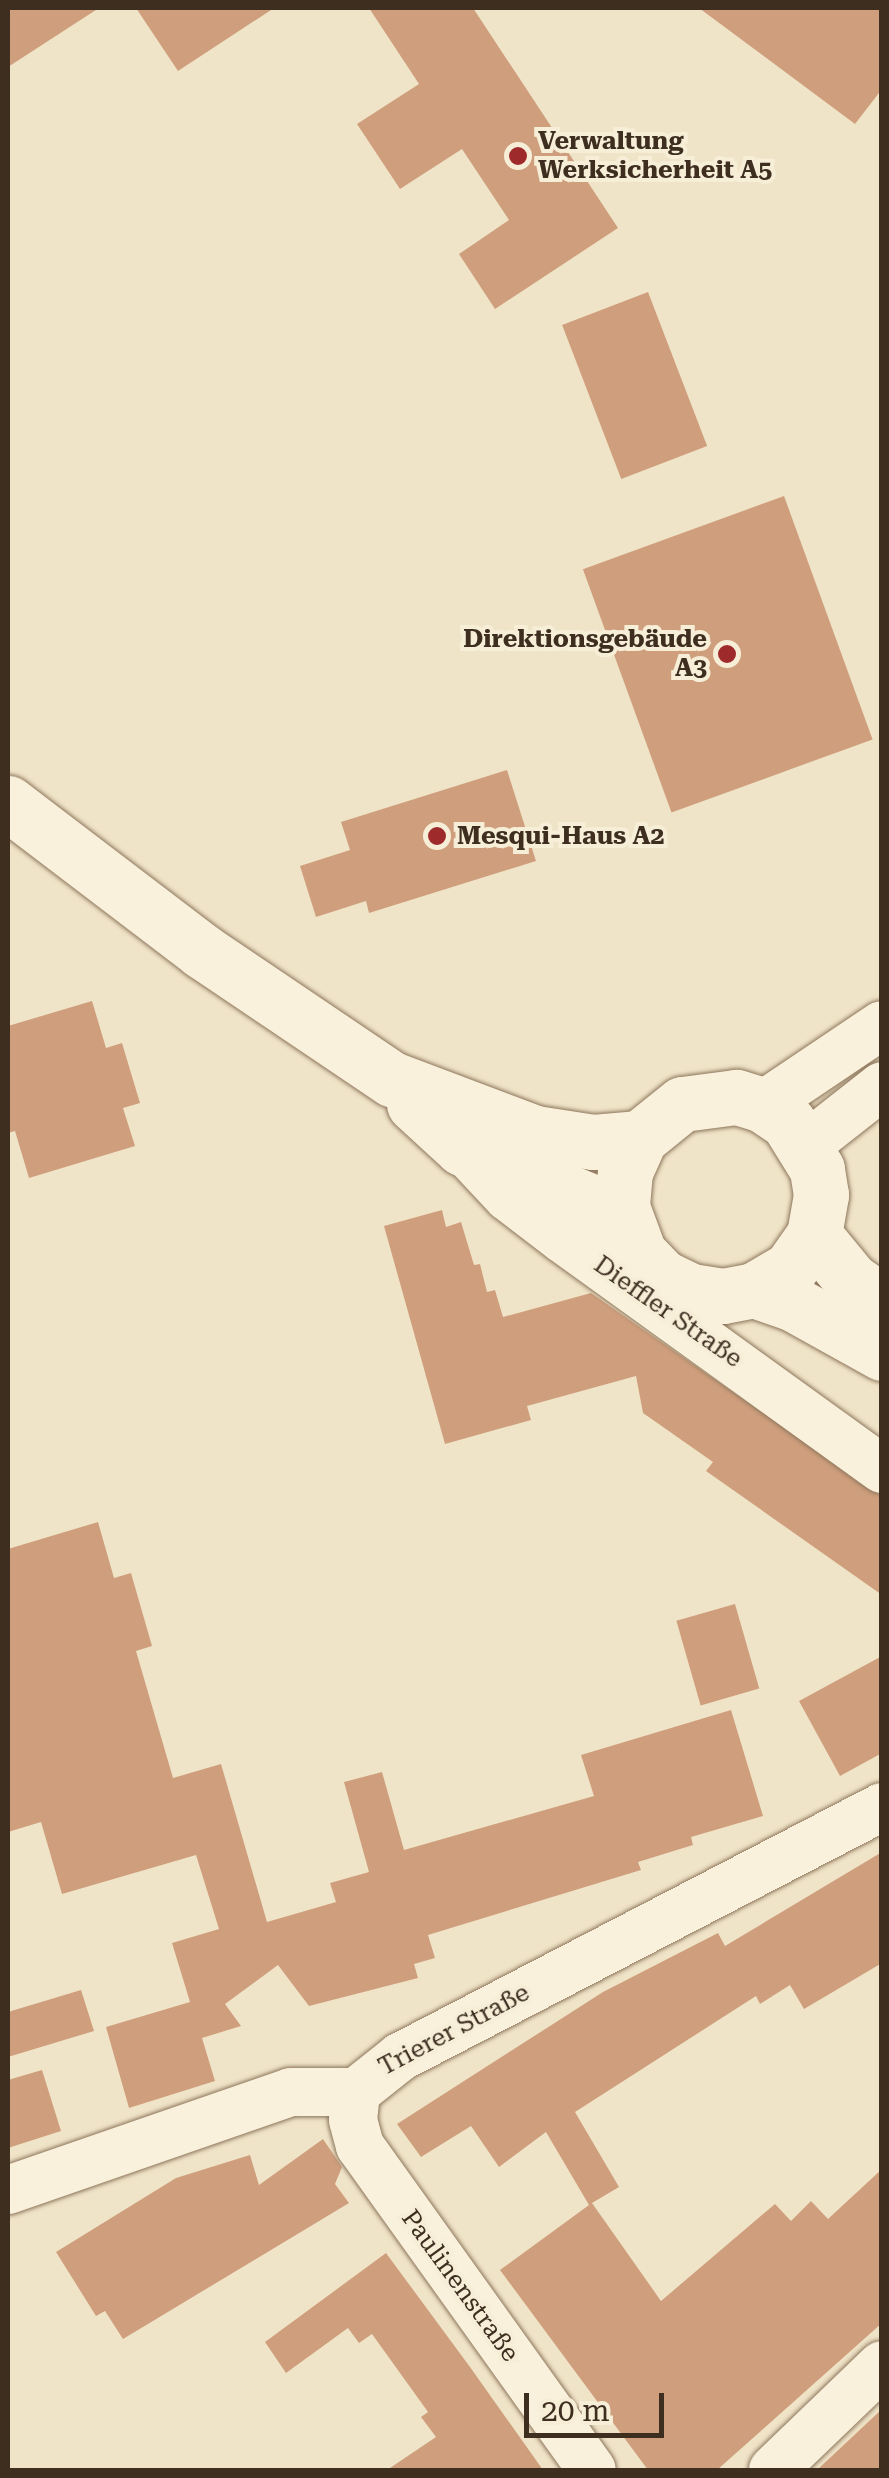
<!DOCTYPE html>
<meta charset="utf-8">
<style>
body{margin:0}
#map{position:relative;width:889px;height:2478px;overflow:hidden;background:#f0e4c8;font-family:"Roboto Serif",serif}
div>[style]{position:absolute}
.building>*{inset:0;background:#cf9f7d;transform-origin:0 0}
.roads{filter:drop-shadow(0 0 2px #8d765c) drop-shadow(0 0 2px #8d765c)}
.minor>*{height:48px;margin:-24px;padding:0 24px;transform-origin:24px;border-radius:24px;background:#faf1dc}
.secondary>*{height:55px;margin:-27.5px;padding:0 27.5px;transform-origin:27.5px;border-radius:27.5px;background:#faf1dc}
.dots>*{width:28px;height:28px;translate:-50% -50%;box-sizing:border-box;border:5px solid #f7eed8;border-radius:50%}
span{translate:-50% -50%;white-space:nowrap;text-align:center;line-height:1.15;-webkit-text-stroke:8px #f7eed8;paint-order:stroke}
.poi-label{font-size:25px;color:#3d2e20;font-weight:700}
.left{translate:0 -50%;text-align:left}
.right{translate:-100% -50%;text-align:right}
.street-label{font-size:25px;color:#3d2e20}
.frame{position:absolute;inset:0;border:10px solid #3d2e20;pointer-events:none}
.scale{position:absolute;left:524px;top:2393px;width:140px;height:45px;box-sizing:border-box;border:5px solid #3d2e20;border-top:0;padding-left:12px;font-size:30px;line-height:35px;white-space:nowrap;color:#3d2e20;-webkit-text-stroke:8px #f7eed8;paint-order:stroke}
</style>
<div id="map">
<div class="building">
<i style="clip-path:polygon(8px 8px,99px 8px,8px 67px)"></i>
<i style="clip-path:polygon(136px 8px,274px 8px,178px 71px)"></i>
<i style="clip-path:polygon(369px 8px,473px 8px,618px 228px,495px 309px,459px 254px,509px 220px,462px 149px,400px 189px,357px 124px,419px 84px)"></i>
<i style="clip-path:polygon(699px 8px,882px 8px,882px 89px,855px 124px)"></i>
<i style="left:648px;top:292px;width:165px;height:92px;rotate:69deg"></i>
<i style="left:784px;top:496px;width:259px;height:214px;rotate:70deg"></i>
<i style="clip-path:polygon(507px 770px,536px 861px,369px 913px,366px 901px,316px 917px,300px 866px,350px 850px,341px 822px)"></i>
<i style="clip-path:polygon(92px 1001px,106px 1048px,122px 1043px,140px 1103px,123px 1108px,135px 1146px,29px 1178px,15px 1131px,8px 1133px,8px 1026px)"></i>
<i style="clip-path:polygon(442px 1210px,446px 1227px,461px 1222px,474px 1265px,480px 1264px,487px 1292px,495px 1290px,503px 1317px,591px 1293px,882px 1496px,882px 1595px,706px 1471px,713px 1462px,643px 1413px,636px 1376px,527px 1406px,531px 1420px,445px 1444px,384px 1226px)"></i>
<i style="clip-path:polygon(98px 1522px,114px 1578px,131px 1573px,152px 1646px,136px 1651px,173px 1778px,221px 1764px,267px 1922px,336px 1902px,330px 1883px,369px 1872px,344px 1782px,382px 1772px,404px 1850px,594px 1796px,581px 1755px,731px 1710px,763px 1816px,691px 1837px,693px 1845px,638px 1862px,641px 1870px,428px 1935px,435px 1958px,414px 1964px,418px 1978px,309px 2006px,278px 1965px,225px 2004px,241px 2026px,202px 2038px,215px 2081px,129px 2108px,106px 2027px,190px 2002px,172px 1943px,219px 1929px,196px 1855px,62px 1894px,41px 1822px,8px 1832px,8px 1549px)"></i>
<i style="left:735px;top:1604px;width:88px;height:61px;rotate:74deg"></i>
<i style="clip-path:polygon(882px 1656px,882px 1753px,840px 1776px,799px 1701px)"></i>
<i style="clip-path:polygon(882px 1852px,882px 1963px,804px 2009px,790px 1985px,760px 2004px,756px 1996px,575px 2112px,619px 2187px,592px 2203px,661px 2301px,775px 2204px,791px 2221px,811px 2201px,828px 2219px,882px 2169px,882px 2323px,717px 2470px,648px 2470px,500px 2270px,589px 2205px,546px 2132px,499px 2167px,471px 2126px,421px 2157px,397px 2124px,603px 1992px,718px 1933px,725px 1946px)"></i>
<i style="clip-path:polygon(81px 1990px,94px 2031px,8px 2057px,8px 2012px)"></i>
<i style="clip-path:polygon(42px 2070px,61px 2131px,8px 2148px,8px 2080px)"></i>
<i style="clip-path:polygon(323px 2139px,342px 2167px,335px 2184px,349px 2203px,123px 2339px,105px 2311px,96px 2316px,56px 2252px,176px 2178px,250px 2155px,259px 2185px)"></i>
<i style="clip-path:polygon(386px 2253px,470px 2367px,543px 2470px,387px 2470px,436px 2437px,421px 2417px,428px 2412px,372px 2334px,359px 2343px,348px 2328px,286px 2373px,265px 2342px)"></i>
<i style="clip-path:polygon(882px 2409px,882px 2470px,817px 2470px)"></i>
</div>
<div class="roads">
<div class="minor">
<i style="left:763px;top:1105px;width:143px;rotate:-33.9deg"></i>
<i style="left:807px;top:1145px;width:95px;rotate:-38.2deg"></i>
<i style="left:465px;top:1151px;width:63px;rotate:46.9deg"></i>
<i style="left:508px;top:1197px;width:69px;rotate:37.4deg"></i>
<i style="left:563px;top:1239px;width:393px;rotate:35.8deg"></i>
<i style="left:356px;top:2092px;width:56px;rotate:-38.5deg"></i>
<i style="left:400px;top:2057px;width:543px;rotate:-27.41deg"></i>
<i style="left:356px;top:2092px;width:28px;rotate:96deg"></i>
<i style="left:353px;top:2120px;width:27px;rotate:75deg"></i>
<i style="left:360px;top:2146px;width:398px;rotate:54.4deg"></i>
<i style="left:8px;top:2190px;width:299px;rotate:-19.1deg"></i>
<i style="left:291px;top:2092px;width:65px"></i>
<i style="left:773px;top:2470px;width:151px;rotate:-43.9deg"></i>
</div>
<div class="secondary">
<i style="left:8px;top:803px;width:244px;rotate:37.3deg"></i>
<i style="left:202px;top:951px;width:229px;rotate:34deg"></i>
<i style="left:392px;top:1079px;width:153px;rotate:20.7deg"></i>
<i style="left:535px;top:1133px;width:59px;rotate:8.8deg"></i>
<i style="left:593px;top:1142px;width:47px;rotate:-4.9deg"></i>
<i style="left:414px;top:1104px;width:65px;rotate:42.5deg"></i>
<i style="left:462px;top:1148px;width:146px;rotate:22.5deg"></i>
<i style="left:597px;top:1204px;width:35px;rotate:35deg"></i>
<i style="left:814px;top:1235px;width:58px;rotate:50.6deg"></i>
<i style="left:851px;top:1280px;width:38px;rotate:35deg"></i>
<i style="left:754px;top:1290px;width:42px;rotate:-30.3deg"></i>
<i style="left:790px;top:1269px;width:42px;rotate:-54.8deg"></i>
<i style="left:814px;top:1235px;width:41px;rotate:-80.1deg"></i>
<i style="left:821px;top:1195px;width:26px;rotate:-99deg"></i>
<i style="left:817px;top:1169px;width:55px;rotate:-121.7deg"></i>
<i style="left:788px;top:1122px;width:30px;rotate:-146deg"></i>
<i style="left:763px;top:1105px;width:28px;rotate:-163deg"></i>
<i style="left:736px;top:1097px;width:54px;rotate:172.6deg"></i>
<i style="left:682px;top:1104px;width:54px;rotate:141deg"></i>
<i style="left:640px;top:1138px;width:36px;rotate:114deg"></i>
<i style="left:625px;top:1171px;width:36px;rotate:95deg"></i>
<i style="left:622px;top:1207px;width:49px;rotate:69.7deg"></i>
<i style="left:639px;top:1253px;width:33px;rotate:46deg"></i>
<i style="left:662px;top:1277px;width:32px;rotate:26deg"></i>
<i style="left:691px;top:1291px;width:32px;rotate:9deg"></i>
<i style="left:723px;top:1296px;width:32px;rotate:-11deg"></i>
<i style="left:754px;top:1290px;width:42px;rotate:19.3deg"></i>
<i style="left:794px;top:1304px;width:101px;rotate:29.1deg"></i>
</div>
</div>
<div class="dots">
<i style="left:518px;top:156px;background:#9e2a2b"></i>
<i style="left:727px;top:654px;background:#9e2a2b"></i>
<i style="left:437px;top:836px;background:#9e2a2b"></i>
</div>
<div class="poi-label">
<span class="left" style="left:538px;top:156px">Verwaltung<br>Werksicherheit A5</span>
<span class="right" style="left:707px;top:654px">Direktionsgebäude<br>A3</span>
<span class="left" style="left:457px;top:836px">Mesqui-Haus A2</span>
</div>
<div class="street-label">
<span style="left:668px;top:1312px;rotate:35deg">Dieffler Straße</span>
<span style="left:454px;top:2030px;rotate:-28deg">Trierer Straße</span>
<span style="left:460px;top:2286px;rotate:54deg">Paulinenstraße</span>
</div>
<div class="frame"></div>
<div class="scale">20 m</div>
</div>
